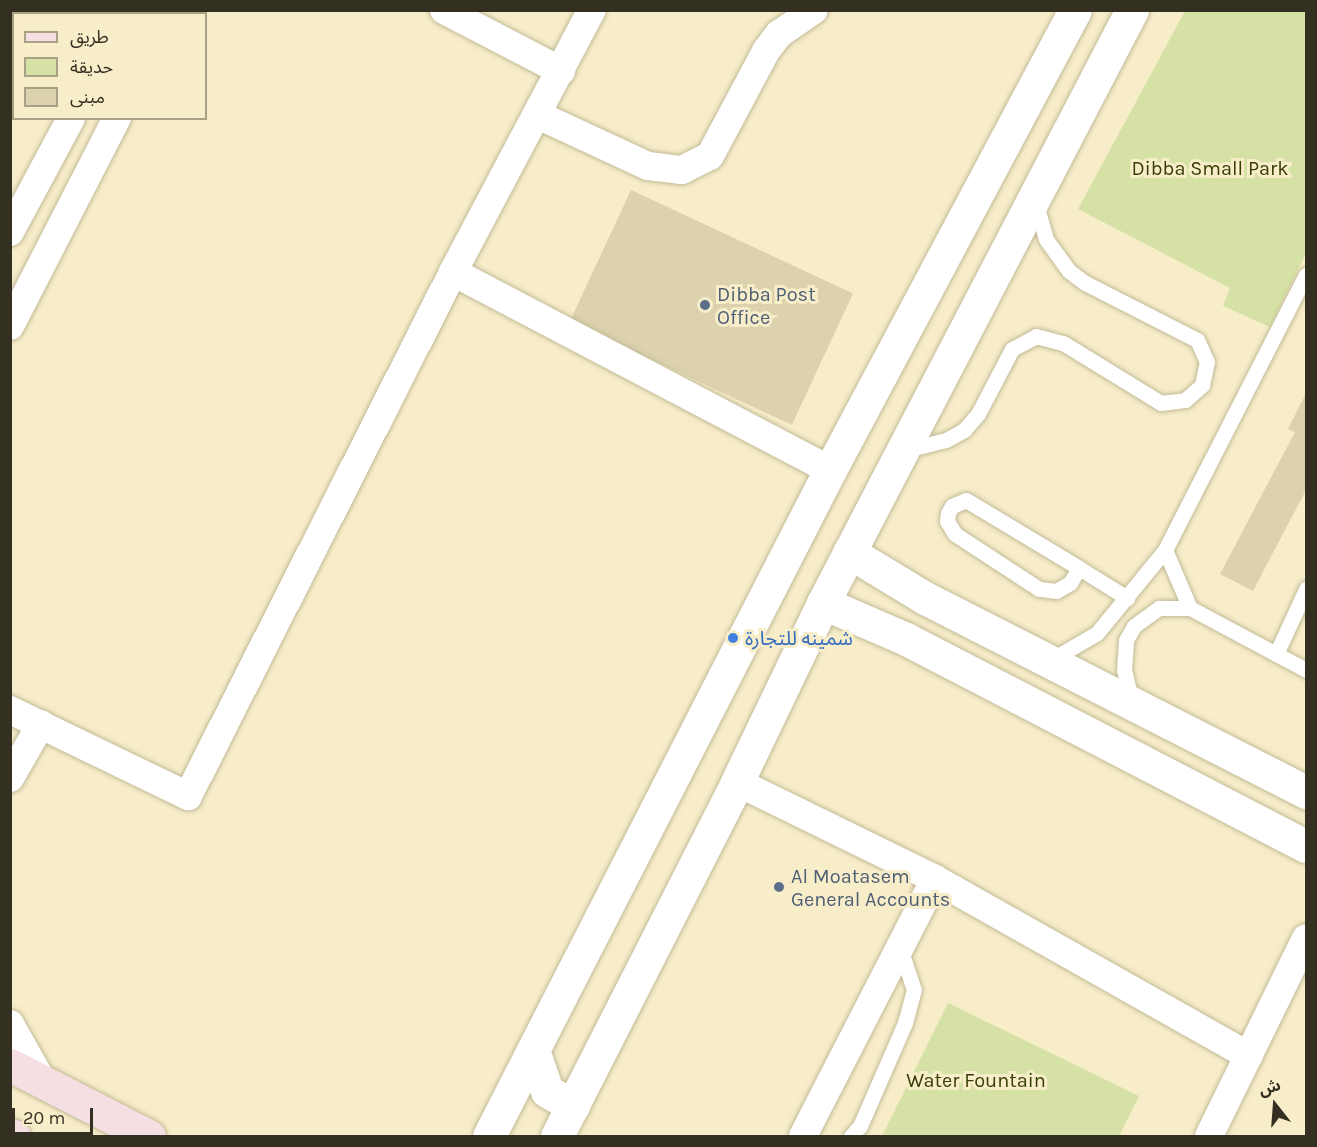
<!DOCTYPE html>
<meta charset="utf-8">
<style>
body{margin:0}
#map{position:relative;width:1317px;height:1147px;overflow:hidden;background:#f7edc9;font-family:Karla,"Noto Sans Arabic",sans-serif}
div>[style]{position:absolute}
.green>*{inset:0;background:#d6e2a5}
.building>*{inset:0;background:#dcd2ae;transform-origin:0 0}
.roads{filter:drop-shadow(0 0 2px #c3ba97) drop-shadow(0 0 2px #c3ba97)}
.service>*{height:15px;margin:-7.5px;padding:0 7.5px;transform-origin:7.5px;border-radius:7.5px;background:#fff}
.minor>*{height:28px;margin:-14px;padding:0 14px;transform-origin:14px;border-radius:14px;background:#fff}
.tertiary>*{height:33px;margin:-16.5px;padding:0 16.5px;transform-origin:16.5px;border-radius:16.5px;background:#fff}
.secondary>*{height:33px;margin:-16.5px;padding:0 16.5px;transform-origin:16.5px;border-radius:16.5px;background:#f6dfe2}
.dots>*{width:16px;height:16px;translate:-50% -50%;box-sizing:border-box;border:3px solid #f7edc9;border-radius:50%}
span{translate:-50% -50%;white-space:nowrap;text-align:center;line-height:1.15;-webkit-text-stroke:6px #f7edc9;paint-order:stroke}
.park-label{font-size:20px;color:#373e05}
.service-label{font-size:20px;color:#4e5e75}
.left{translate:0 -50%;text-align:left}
.shop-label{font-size:20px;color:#366cbe}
.frame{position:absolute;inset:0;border:12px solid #332f21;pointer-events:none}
.legend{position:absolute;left:12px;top:12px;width:195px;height:108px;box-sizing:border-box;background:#f7edc9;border:2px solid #a9a186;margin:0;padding:8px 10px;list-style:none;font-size:18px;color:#332f21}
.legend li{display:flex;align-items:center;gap:12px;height:30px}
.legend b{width:30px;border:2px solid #a9a186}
.north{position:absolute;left:1245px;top:1075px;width:60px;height:60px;-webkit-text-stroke:4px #f7edc9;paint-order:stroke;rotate:343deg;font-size:16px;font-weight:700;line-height:24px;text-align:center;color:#332f21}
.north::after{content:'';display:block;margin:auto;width:21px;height:27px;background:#332f21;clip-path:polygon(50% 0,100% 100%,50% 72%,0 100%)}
.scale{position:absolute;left:12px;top:1108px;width:81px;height:27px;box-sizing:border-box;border:3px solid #332f21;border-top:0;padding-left:8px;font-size:18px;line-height:21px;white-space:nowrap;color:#332f21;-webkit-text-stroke:4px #f7edc9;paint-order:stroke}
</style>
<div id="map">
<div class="green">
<i style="clip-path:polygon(1185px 11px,1306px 11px,1306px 253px,1270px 327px,1223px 306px,1230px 288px,1078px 209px)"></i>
<i style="clip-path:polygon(948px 1003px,1139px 1096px,1119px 1136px,882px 1136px)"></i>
</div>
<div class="building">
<i style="left:631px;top:190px;width:245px;height:145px;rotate:25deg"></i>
<i style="clip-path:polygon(1306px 393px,1306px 490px,1253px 591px,1220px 574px,1295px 432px,1288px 429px)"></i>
</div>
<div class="roads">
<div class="service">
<i style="left:906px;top:450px;width:41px;rotate:-14deg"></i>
<i style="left:946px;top:440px;width:21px;rotate:-29deg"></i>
<i style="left:964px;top:430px;width:21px;rotate:-49deg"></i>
<i style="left:978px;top:414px;width:73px;rotate:-62.4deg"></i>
<i style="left:1012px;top:349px;width:27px;rotate:-28deg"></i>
<i style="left:1036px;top:336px;width:28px;rotate:15deg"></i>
<i style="left:1063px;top:343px;width:115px;rotate:31.5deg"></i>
<i style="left:1161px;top:403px;width:24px;rotate:-7deg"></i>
<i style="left:1185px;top:400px;width:23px;rotate:-41deg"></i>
<i style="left:1202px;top:385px;width:24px;rotate:-78deg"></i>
<i style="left:1207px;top:362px;width:24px;rotate:-114deg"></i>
<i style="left:1197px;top:340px;width:126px;rotate:-153deg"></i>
<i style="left:1085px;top:283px;width:20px;rotate:-143deg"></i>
<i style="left:1069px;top:271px;width:39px;rotate:-126deg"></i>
<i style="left:1046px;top:239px;width:36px;rotate:-106deg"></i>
<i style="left:966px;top:500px;width:132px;rotate:31deg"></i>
<i style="left:1079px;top:568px;width:17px;rotate:121deg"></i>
<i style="left:1070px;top:583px;width:16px;rotate:150deg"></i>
<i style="left:1056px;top:591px;width:17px;rotate:-173deg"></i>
<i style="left:1039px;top:589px;width:100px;rotate:-146.8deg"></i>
<i style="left:955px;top:534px;width:15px;rotate:-122deg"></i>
<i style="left:947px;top:521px;width:8px;rotate:-83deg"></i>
<i style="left:948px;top:513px;width:8px;rotate:-60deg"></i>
<i style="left:952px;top:506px;width:15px;rotate:-23deg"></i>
<i style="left:1165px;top:550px;width:63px;rotate:66.7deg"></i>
<i style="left:1079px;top:568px;width:57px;rotate:32deg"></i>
<i style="left:1276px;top:654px;width:72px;rotate:-65.2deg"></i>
<i style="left:1051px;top:660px;width:53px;rotate:-30.4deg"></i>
<i style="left:1097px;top:633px;width:107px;rotate:-50.7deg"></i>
<i style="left:1165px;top:550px;width:309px;rotate:-62.9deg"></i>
<i style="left:1132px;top:702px;width:33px;rotate:-104deg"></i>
<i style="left:1124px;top:670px;width:30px;rotate:-86deg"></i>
<i style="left:1126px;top:640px;width:16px;rotate:-60deg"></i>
<i style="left:1134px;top:626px;width:31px;rotate:-36deg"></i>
<i style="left:1159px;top:608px;width:31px"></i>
<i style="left:1190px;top:608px;width:132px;rotate:28.1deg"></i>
<i style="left:851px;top:1136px;width:13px;rotate:-48deg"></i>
<i style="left:860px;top:1126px;width:112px;rotate:-66.4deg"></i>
<i style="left:905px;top:1023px;width:34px;rotate:-75deg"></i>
<i style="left:914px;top:990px;width:44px;rotate:-108.4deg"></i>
</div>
<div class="minor">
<i style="left:444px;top:10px;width:132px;rotate:27.5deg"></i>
<i style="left:127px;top:14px;width:4px;rotate:-76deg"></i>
<i style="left:171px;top:14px;width:4px;rotate:-63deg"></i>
<i style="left:538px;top:115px;width:121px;rotate:24.9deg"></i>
<i style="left:648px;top:166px;width:34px;rotate:7deg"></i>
<i style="left:682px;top:170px;width:31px;rotate:-27deg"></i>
<i style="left:710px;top:156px;width:119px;rotate:-61.9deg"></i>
<i style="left:766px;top:51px;width:21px;rotate:-53deg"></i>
<i style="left:779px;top:34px;width:42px;rotate:-34.4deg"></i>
<i style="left:10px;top:232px;width:129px;rotate:-61.8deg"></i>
<i style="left:453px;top:272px;width:426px;rotate:27.7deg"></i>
<i style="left:10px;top:326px;width:234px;rotate:-62.8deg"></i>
<i style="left:10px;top:710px;width:198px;rotate:25.8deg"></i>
<i style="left:188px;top:796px;width:587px;rotate:-63.17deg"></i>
<i style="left:453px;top:272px;width:297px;rotate:-62.1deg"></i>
<i style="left:10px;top:778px;width:62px;rotate:-60.1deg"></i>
<i style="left:737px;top:782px;width:220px;rotate:26.1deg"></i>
<i style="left:935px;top:879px;width:360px;rotate:29.4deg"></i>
<i style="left:10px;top:1024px;width:65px;rotate:60.7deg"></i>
<i style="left:803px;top:1136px;width:289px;rotate:-62.8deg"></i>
<i style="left:1209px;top:1136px;width:220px;rotate:-63.9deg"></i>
</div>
<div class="tertiary">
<i style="left:849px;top:552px;width:89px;rotate:31.2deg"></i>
<i style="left:925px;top:598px;width:428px;rotate:27deg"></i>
<i style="left:823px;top:603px;width:90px;rotate:23.4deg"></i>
<i style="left:906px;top:639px;width:450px;rotate:27.4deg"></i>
<i style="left:533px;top:1050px;width:43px;rotate:71.1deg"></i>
<i style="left:547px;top:1091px;width:30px;rotate:30deg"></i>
<i style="left:489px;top:1136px;width:748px;rotate:-62.89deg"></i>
<i style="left:830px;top:470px;width:521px;rotate:-61.96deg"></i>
<i style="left:557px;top:1136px;width:397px;rotate:-63deg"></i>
<i style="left:737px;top:782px;width:199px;rotate:-64.3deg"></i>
<i style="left:823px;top:603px;width:669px;rotate:-62.48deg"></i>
</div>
<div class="secondary">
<i style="left:10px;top:1065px;width:156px;rotate:27.1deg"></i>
<i style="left:10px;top:1135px;width:4px;rotate:14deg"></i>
</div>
</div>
<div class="dots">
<i style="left:705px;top:305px;background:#5c6f8a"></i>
<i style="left:733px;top:638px;background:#3f7fe0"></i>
<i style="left:779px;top:887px;background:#5c6f8a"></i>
</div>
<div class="park-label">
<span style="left:1210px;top:168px">Dibba Small Park</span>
<span style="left:976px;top:1080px">Water Fountain</span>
</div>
<div class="service-label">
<span class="left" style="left:717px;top:306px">Dibba Post<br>Office</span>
<span class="left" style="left:791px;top:888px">Al Moatasem<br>General Accounts</span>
</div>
<div class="shop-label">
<span class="left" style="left:745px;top:638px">شمينه للتجارة</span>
</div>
<div class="frame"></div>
<ul class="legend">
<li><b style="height:8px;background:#f6dfe2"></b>طريق</li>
<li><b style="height:16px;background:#d6e2a5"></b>حديقة</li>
<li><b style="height:16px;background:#dcd2ae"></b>مبنى</li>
</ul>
<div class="north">ش</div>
<div class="scale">20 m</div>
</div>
